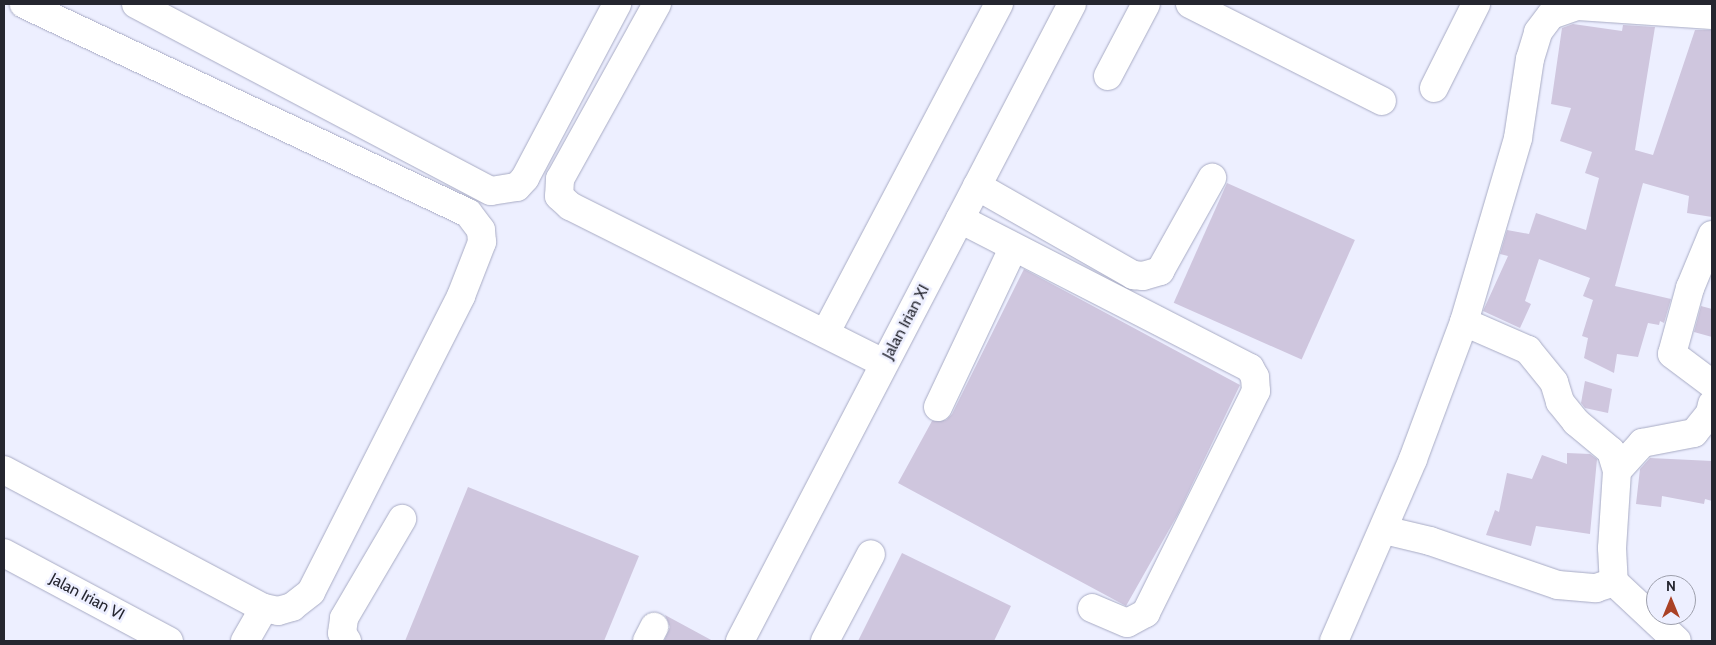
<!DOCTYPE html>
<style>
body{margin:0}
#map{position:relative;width:1716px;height:645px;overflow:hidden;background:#edefff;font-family:Cabin,sans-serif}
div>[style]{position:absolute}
.building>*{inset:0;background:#cfc6de;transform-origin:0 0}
.roads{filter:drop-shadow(0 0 1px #a8abc4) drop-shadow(0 0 1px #a8abc4)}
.minor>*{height:28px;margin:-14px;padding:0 14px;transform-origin:14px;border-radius:14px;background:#fff}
span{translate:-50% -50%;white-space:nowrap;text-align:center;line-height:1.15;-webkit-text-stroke:5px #edefff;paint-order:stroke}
.street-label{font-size:16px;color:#25262f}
.frame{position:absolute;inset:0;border:5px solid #25262f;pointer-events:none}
.north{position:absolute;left:1646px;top:575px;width:50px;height:50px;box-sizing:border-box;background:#edefff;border:1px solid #9d9fac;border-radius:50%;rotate:0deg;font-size:14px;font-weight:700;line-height:20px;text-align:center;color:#25262f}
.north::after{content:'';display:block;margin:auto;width:18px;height:22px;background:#aa4125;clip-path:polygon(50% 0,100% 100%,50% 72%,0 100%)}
</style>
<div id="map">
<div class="building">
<i style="clip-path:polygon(1573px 24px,1622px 31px,1623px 25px,1655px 27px,1635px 150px,1653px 155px,1695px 30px,1712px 30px,1712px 217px,1687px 213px,1689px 196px,1643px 183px,1615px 286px,1671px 299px,1664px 323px,1660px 321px,1659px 325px,1648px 323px,1638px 357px,1617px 354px,1614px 373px,1584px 358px,1588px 338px,1582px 336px,1593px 300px,1583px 296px,1590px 278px,1539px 259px,1525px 301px,1531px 304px,1520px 328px,1483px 311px,1508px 256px,1500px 254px,1507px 230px,1529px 234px,1536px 213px,1586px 230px,1599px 178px,1585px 173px,1592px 152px,1560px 141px,1571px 108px,1551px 104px,1562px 28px)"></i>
<i style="left:1227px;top:183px;width:140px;height:131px;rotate:24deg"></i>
<i style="clip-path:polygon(1024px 269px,1240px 385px,1178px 514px,1126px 606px,898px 483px,932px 421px,946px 420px,952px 414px)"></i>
<i style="clip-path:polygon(1701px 306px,1712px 309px,1712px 337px,1694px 332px)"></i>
<i style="clip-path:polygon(1585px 381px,1612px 389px,1608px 413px,1585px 408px,1581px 403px)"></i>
<i style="clip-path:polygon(1567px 453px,1590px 454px,1597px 459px,1590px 534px,1536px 526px,1531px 546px,1486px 535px,1495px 510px,1499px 512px,1507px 473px,1532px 479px,1542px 455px,1567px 464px)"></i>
<i style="clip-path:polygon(1650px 458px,1712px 461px,1712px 501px,1705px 499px,1704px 504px,1662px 496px,1661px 507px,1636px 504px,1640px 469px)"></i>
<i style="clip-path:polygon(468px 487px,639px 556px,604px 641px,405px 641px)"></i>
<i style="clip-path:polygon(902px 553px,1011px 606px,994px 641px,858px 641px)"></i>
<i style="clip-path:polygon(665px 615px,713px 641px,664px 641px,670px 627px)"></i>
</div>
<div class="roads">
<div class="minor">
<i style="left:136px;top:4px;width:401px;rotate:27.8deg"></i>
<i style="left:491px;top:191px;width:26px;rotate:-9deg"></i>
<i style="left:517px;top:187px;width:12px;rotate:-48deg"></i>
<i style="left:525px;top:178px;width:197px;rotate:-62.1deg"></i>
<i style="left:657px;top:4px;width:200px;rotate:119deg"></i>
<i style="left:560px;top:179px;width:17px;rotate:93deg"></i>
<i style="left:559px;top:196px;width:15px;rotate:42deg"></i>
<i style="left:570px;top:206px;width:351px;rotate:26.6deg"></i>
<i style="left:1190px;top:4px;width:215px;rotate:26.8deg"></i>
<i style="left:1108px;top:76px;width:81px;rotate:-62.2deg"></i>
<i style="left:1434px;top:88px;width:94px;rotate:-63.4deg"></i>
<i style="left:977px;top:186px;width:180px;rotate:29.7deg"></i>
<i style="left:1133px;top:275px;width:10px;rotate:6deg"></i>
<i style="left:1143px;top:276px;width:18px;rotate:-16deg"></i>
<i style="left:1160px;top:271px;width:107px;rotate:-60.8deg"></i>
<i style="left:960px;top:219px;width:326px;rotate:27.2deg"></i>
<i style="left:1250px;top:368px;width:10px;rotate:61deg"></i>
<i style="left:1255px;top:377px;width:14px;rotate:86deg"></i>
<i style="left:1256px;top:391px;width:248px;rotate:116.4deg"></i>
<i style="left:1146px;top:613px;width:21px;rotate:152deg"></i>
<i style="left:1127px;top:623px;width:38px;rotate:-157deg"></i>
<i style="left:1712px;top:235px;width:57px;rotate:112.5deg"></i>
<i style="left:1690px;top:288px;width:68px;rotate:105.3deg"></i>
<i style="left:1672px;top:354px;width:50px;rotate:36.9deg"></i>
<i style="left:1464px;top:322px;width:70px;rotate:23.6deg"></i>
<i style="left:1528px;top:350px;width:41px;rotate:50.9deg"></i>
<i style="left:1554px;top:382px;width:21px;rotate:73deg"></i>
<i style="left:1560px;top:402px;width:26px;rotate:51deg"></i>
<i style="left:1576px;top:422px;width:45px;rotate:39.6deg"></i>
<i style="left:1611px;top:451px;width:21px;rotate:73deg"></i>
<i style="left:1617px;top:471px;width:77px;rotate:93.7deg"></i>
<i style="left:1612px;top:548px;width:34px;rotate:87deg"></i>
<i style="left:1614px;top:582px;width:86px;rotate:43.1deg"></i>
<i style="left:826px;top:332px;width:371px;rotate:-62.2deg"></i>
<i style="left:938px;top:407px;width:176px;rotate:-64.7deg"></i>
<i style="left:4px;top:470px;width:294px;rotate:28deg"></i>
<i style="left:264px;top:608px;width:14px;rotate:12deg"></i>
<i style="left:278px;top:611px;width:15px;rotate:-16deg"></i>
<i style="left:292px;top:607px;width:24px;rotate:-38deg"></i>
<i style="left:311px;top:592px;width:332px;rotate:-63.1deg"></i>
<i style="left:461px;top:296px;width:58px;rotate:-68.7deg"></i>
<i style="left:482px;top:242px;width:12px;rotate:-95deg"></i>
<i style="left:481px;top:230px;width:21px;rotate:-127deg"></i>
<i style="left:468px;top:213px;width:491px;rotate:-154.8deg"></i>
<i style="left:1617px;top:471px;width:38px;rotate:-48deg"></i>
<i style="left:1642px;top:443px;width:53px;rotate:-10.9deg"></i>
<i style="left:1694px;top:433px;width:26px;rotate:-51deg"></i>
<i style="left:1710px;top:413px;width:9px;rotate:-77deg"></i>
<i style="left:1384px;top:530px;width:47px;rotate:13.4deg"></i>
<i style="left:1430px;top:541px;width:135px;rotate:19deg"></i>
<i style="left:1558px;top:585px;width:38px;rotate:5deg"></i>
<i style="left:1596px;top:588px;width:19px;rotate:-18deg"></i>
<i style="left:4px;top:553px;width:187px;rotate:28.1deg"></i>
<i style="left:245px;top:641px;width:38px;rotate:-60deg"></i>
<i style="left:347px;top:641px;width:9px;rotate:-122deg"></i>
<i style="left:342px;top:633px;width:15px;rotate:-82deg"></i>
<i style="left:344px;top:618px;width:115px;rotate:-59.6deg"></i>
<i style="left:647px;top:641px;width:16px;rotate:-63deg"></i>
<i style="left:740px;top:641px;width:718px;rotate:-62.47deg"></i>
<i style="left:825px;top:641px;width:98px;rotate:-62.1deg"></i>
<i style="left:1334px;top:641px;width:198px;rotate:-66.5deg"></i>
<i style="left:1413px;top:459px;width:146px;rotate:-69.6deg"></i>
<i style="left:1464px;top:322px;width:192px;rotate:-73.6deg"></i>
<i style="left:1518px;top:138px;width:80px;rotate:-81.4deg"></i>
<i style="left:1530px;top:59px;width:28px;rotate:-73deg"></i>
<i style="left:1538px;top:32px;width:21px;rotate:-53deg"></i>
<i style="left:1551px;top:15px;width:28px;rotate:-19deg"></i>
<i style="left:1577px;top:6px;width:135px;rotate:3.8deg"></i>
</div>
</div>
<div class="street-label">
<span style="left:906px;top:322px;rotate:-62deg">Jalan Irian XI</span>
<span style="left:87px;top:597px;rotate:28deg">Jalan Irian VI</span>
</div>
<div class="frame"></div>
<div class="north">N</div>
</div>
